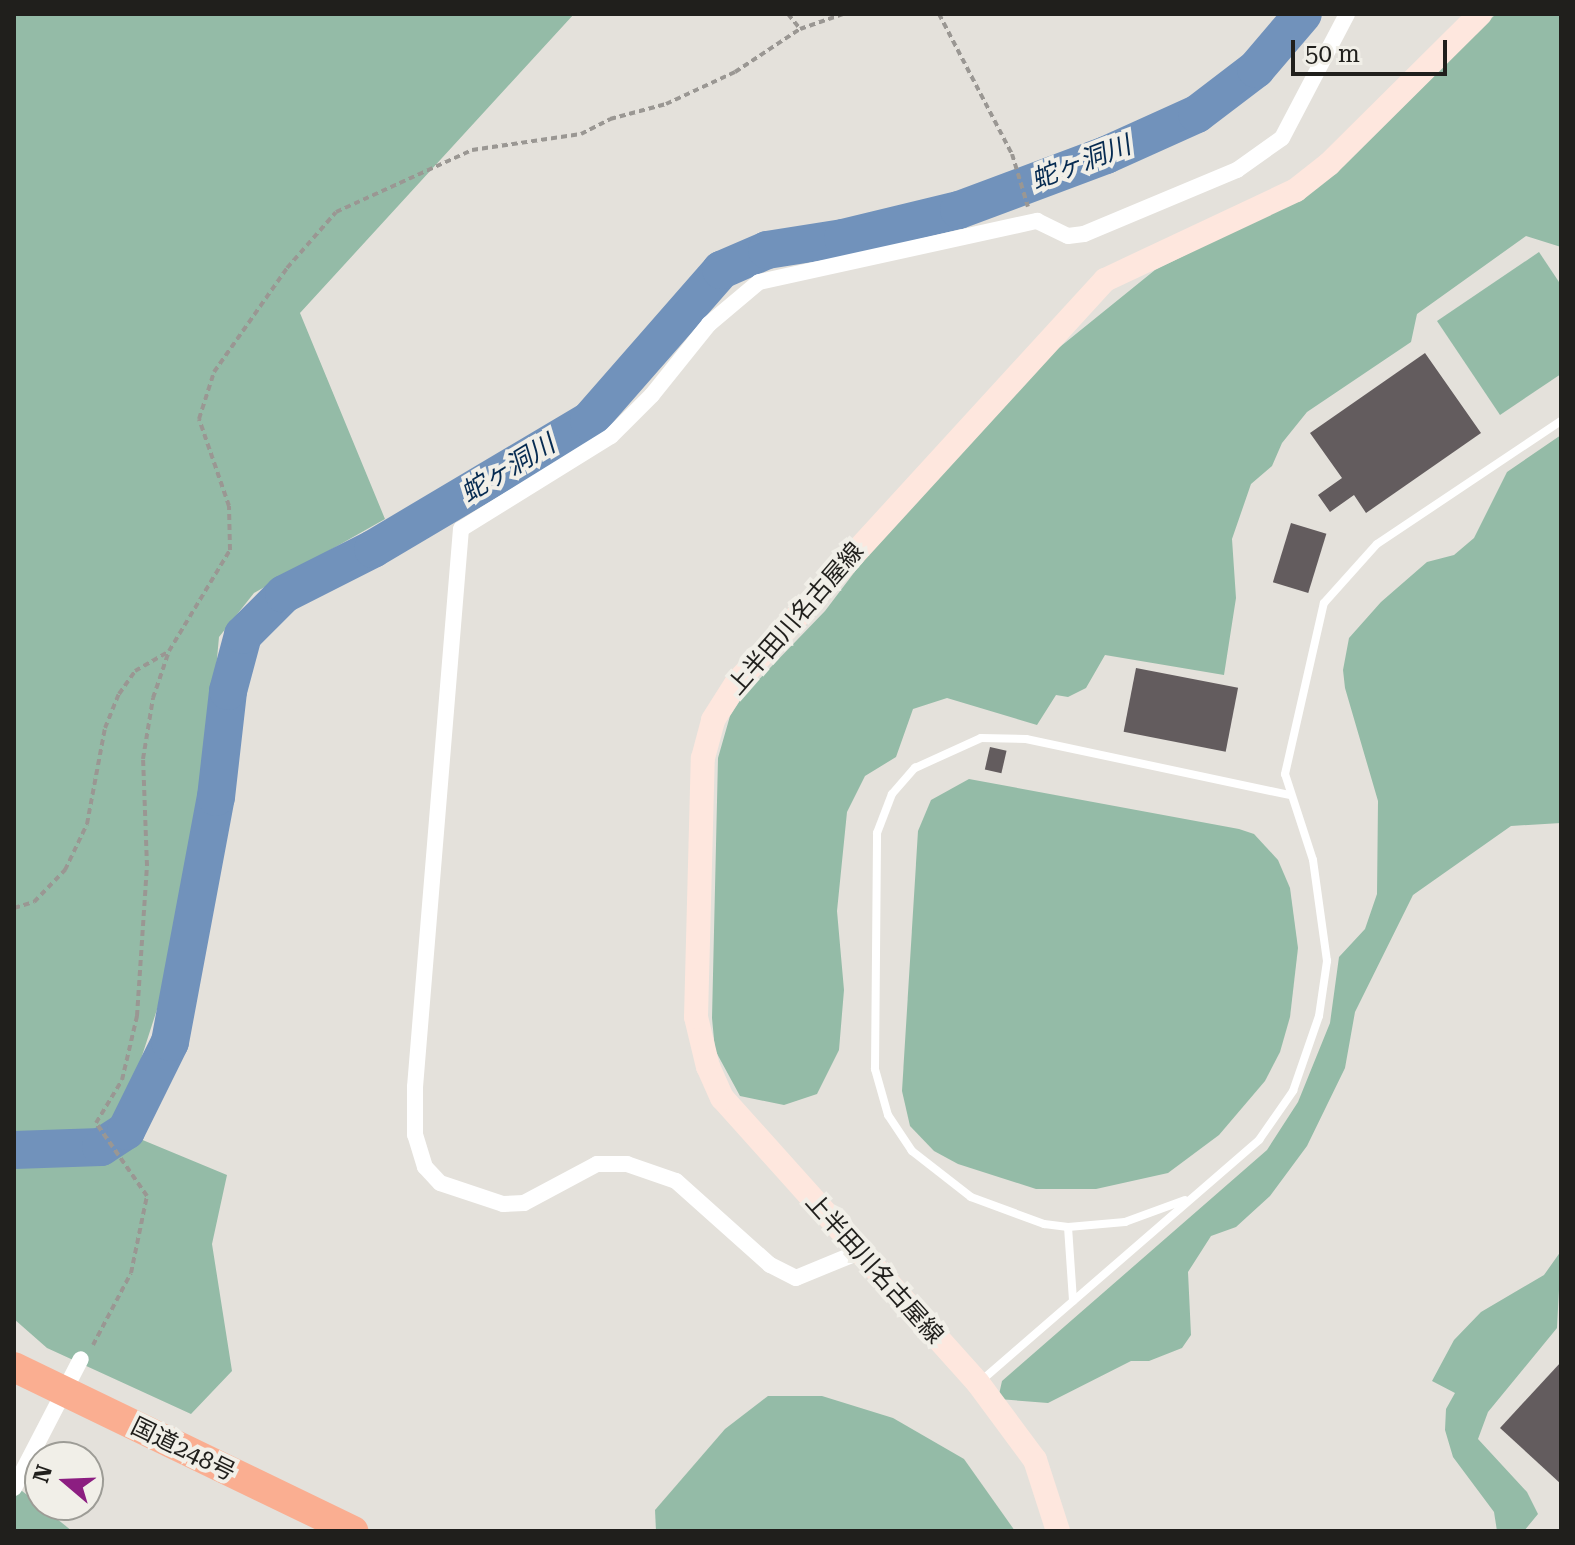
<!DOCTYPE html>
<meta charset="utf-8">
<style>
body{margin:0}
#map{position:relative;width:1575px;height:1545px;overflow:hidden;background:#e4e1db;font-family:"Roboto Serif","Noto Sans JP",serif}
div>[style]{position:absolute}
.green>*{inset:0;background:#94bba7}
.river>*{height:38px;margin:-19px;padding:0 19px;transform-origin:19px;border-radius:19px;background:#7192bb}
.building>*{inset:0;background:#635c5e;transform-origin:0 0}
.path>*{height:4px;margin-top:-2px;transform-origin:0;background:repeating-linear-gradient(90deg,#9a9793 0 6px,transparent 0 10px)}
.lane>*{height:8px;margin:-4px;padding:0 4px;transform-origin:4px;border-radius:4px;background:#fff}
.street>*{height:16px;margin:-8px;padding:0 8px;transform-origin:8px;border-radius:8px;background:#fff}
.secondary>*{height:24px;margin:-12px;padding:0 12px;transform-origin:12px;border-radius:12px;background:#fee7de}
.highway>*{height:30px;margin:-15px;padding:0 15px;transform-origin:15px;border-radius:15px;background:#faae91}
span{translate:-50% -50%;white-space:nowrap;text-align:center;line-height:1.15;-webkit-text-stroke:8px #f1efe8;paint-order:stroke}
.street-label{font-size:24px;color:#201f1c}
.water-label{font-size:26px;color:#062b51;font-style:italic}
.frame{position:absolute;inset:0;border:16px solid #201f1c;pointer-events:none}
.north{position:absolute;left:24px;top:1441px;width:80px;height:80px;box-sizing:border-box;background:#f1efe8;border:2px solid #9d9c96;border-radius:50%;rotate:289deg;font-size:22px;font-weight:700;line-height:32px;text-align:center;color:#201f1c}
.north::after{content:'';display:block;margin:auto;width:28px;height:36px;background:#8c1e81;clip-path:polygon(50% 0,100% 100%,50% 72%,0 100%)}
.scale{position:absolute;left:1291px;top:40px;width:156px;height:36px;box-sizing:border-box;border:4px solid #201f1c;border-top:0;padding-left:10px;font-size:24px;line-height:28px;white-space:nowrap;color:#201f1c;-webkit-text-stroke:6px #f1efe8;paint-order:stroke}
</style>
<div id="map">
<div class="green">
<i style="clip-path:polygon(14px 14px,574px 14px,300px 313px,385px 519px,254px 593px,219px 637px,208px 757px,180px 938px,141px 1059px,133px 1136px,227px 1175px,212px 1244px,232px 1371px,191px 1414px,47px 1348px,14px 1319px)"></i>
<i style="clip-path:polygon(1496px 14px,1561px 14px,1561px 247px,1526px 236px,1417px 314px,1411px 342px,1307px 412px,1282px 443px,1272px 466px,1251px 484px,1232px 539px,1236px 598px,1224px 675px,1105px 655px,1086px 688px,1068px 697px,1056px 695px,1037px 725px,947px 698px,913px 709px,896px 757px,865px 776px,847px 812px,837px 911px,844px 990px,839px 1050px,817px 1094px,784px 1105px,740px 1096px,715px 1050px,712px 1018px,718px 758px,730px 716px,743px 696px,825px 611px,872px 549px,1045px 359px,1155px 270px,1302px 197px)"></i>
<i style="clip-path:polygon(1539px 252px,1561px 285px,1561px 374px,1500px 415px,1437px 321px)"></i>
<i style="clip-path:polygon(1561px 435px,1561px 823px,1511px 826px,1413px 895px,1355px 1012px,1345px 1068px,1307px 1146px,1270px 1196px,1236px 1227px,1211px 1236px,1188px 1272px,1191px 1335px,1182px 1348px,1149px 1361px,1131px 1361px,1048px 1403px,998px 1399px,1002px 1381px,1267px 1150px,1298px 1102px,1330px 1023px,1339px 957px,1365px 929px,1377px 894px,1378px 801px,1345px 688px,1343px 670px,1349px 638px,1381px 602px,1427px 562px,1454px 555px,1474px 538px,1507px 472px)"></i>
<i style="clip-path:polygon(969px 779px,1239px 829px,1254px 834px,1278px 860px,1290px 888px,1298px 948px,1290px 1017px,1280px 1052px,1265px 1081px,1219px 1135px,1168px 1173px,1096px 1189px,1036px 1189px,958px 1164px,934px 1151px,910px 1126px,902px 1091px,918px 831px,931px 800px)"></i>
<i style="clip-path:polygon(1561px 1251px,1557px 1328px,1488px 1412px,1478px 1439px,1527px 1492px,1538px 1514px,1524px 1531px,1497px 1531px,1494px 1512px,1453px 1457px,1445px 1430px,1446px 1409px,1455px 1393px,1432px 1381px,1454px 1340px,1481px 1312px,1544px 1275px)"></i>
<i style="clip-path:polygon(768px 1396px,822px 1396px,893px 1418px,964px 1459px,1015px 1531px,656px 1531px,655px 1510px,725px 1429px)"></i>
<i style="clip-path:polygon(14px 1485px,26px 1494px,72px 1531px,14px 1531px)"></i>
</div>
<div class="river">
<i style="left:14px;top:1150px;width:87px;rotate:-2deg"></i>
<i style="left:101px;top:1147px;width:30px;rotate:-33deg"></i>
<i style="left:126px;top:1131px;width:99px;rotate:-63.7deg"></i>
<i style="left:170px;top:1042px;width:249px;rotate:-79.4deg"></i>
<i style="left:216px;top:797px;width:107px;rotate:-83.5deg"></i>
<i style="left:228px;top:691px;width:58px;rotate:-75deg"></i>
<i style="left:243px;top:635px;width:58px;rotate:-45deg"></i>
<i style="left:284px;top:594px;width:100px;rotate:-26.8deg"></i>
<i style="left:373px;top:549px;width:251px;rotate:-30.7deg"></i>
<i style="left:589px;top:421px;width:201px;rotate:-48.8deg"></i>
<i style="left:721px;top:270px;width:50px;rotate:-23.5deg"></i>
<i style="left:767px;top:250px;width:77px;rotate:-9deg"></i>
<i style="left:843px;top:238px;width:119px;rotate:-13.6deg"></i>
<i style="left:959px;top:210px;width:157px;rotate:-20.5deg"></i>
<i style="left:1106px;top:155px;width:100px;rotate:-24.3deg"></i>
<i style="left:1197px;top:114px;width:74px;rotate:-37.3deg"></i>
<i style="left:1256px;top:69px;width:72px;rotate:-49.5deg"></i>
</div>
<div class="building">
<i style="clip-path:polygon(1425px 353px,1481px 433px,1366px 513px,1354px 495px,1330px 512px,1318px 495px,1342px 478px,1310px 433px)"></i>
<i style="left:1291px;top:523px;width:37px;height:62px;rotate:17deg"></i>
<i style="left:1136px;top:668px;width:104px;height:65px;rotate:11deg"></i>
<i style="left:990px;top:747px;width:17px;height:23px;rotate:13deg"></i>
<i style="clip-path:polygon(1561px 1362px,1561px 1484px,1500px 1428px)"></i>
</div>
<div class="path">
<i style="left:788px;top:14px;width:19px;rotate:51deg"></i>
<i style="left:939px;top:14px;width:158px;rotate:62.5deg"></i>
<i style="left:1012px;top:154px;width:55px;rotate:73.2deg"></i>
<i style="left:14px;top:908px;width:21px;rotate:-17deg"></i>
<i style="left:34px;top:902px;width:45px;rotate:-45.9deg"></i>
<i style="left:65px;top:870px;width:51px;rotate:-64.4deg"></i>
<i style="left:87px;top:824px;width:98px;rotate:-79.4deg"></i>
<i style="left:105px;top:728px;width:37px;rotate:-68deg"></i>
<i style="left:119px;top:694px;width:28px;rotate:-55deg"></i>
<i style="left:135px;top:671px;width:39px;rotate:-30deg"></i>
<i style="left:93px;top:1345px;width:81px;rotate:-62.2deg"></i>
<i style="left:131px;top:1273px;width:79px;rotate:-78.3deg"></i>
<i style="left:147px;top:1196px;width:89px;rotate:-124.9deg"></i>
<i style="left:96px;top:1123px;width:50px;rotate:-58.8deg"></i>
<i style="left:122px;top:1080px;width:66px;rotate:-76.8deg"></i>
<i style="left:137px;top:1016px;width:150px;rotate:-86.2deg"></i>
<i style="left:147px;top:866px;width:107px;rotate:-92.1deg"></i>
<i style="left:143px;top:759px;width:62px;rotate:-80.7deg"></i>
<i style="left:153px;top:698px;width:50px;rotate:-71.2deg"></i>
<i style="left:169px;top:651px;width:118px;rotate:-58.9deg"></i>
<i style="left:230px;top:550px;width:44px;rotate:-91.3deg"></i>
<i style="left:229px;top:506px;width:92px;rotate:-109deg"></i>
<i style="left:199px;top:419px;width:49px;rotate:-72.3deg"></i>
<i style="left:214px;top:372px;width:127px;rotate:-54.9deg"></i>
<i style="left:287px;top:268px;width:74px;rotate:-48.8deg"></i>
<i style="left:336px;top:212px;width:149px;rotate:-24.5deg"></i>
<i style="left:472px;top:150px;width:110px;rotate:-8.4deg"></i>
<i style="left:581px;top:134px;width:33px;rotate:-27deg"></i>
<i style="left:610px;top:119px;width:58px;rotate:-15deg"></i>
<i style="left:666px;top:104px;width:76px;rotate:-24.9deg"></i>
<i style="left:735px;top:72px;width:78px;rotate:-33.5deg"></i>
<i style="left:800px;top:29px;width:46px;rotate:-19.2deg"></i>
</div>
<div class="lane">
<i style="left:1185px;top:1200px;width:64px;rotate:159.9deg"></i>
<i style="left:1125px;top:1222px;width:57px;rotate:175deg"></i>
<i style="left:1068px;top:1227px;width:24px;rotate:-173deg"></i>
<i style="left:1044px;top:1224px;width:78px;rotate:-159.7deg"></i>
<i style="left:971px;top:1197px;width:75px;rotate:-142.1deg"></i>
<i style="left:912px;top:1151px;width:43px;rotate:-123.7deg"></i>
<i style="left:888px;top:1115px;width:48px;rotate:-105.8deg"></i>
<i style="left:875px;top:1069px;width:236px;rotate:-89.5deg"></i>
<i style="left:877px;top:833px;width:42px;rotate:-69deg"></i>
<i style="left:892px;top:794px;width:35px;rotate:-49deg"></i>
<i style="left:915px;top:768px;width:72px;rotate:-24.4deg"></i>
<i style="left:981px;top:738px;width:45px;rotate:1.3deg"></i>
<i style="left:1026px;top:739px;width:269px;rotate:12deg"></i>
<i style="left:1068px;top:1227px;width:74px;rotate:86.1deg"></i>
<i style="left:982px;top:1380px;width:367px;rotate:-40.9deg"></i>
<i style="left:1259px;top:1140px;width:60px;rotate:-55.2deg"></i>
<i style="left:1293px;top:1091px;width:79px;rotate:-70.9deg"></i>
<i style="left:1319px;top:1016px;width:56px;rotate:-81.7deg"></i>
<i style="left:1327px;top:961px;width:102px;rotate:-97.9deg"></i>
<i style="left:1313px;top:860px;width:90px;rotate:-108deg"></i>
<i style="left:1285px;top:774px;width:175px;rotate:-77.2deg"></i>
<i style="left:1324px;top:603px;width:79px;rotate:-48.1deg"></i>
<i style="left:1377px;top:544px;width:221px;rotate:-33.8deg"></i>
</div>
<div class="street">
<i style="left:859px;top:1252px;width:68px;rotate:157.6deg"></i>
<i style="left:796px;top:1278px;width:29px;rotate:-153deg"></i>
<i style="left:770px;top:1265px;width:126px;rotate:-138.2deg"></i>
<i style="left:676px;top:1181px;width:52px;rotate:-160.9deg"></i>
<i style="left:627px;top:1164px;width:30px;rotate:180deg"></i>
<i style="left:597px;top:1164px;width:83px;rotate:151.9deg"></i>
<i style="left:524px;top:1203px;width:21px;rotate:177deg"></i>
<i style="left:503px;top:1204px;width:66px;rotate:-161.6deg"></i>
<i style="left:440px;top:1183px;width:22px;rotate:-133deg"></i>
<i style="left:425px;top:1167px;width:34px;rotate:-107deg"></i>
<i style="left:415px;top:1135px;width:48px;rotate:-90deg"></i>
<i style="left:415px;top:1087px;width:560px;rotate:-85.29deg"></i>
<i style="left:461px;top:529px;width:176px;rotate:-31.8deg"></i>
<i style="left:611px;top:436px;width:58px;rotate:-45deg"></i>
<i style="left:652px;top:395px;width:91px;rotate:-51.2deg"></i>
<i style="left:709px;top:324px;width:65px;rotate:-40deg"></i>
<i style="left:759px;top:282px;width:285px;rotate:-12.4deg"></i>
<i style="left:1037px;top:221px;width:34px;rotate:26deg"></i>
<i style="left:1068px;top:236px;width:16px;rotate:-7deg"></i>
<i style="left:1084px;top:234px;width:166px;rotate:-22.7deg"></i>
<i style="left:1237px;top:170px;width:55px;rotate:-35.4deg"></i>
<i style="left:1282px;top:138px;width:140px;rotate:-62.3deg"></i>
<i style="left:14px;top:1488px;width:145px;rotate:-62.6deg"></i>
</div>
<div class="secondary">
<i style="left:1058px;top:1531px;width:75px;rotate:-107.9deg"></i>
<i style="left:1035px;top:1460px;width:96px;rotate:-126.5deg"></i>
<i style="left:978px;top:1383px;width:383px;rotate:-131.9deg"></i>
<i style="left:722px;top:1098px;width:34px;rotate:-114deg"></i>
<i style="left:708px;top:1067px;width:51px;rotate:-103.5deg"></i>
<i style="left:696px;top:1017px;width:259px;rotate:-88.5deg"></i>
<i style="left:703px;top:758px;width:39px;rotate:-75deg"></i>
<i style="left:713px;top:720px;width:45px;rotate:-57.7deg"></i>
<i style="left:737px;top:682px;width:545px;rotate:-47.53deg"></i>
<i style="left:1105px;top:280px;width:211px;rotate:-25.2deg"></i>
<i style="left:1296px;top:190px;width:42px;rotate:-38.2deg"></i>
<i style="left:1329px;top:164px;width:213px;rotate:-44.8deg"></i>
</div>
<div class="highway">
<i style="left:14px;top:1367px;width:377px;rotate:25.8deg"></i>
</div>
<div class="street-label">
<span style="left:796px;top:619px;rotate:-49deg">上半田川名古屋線</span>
<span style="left:874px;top:1269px;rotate:48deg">上半田川名古屋線</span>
<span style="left:183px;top:1450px;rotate:26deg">国道248号</span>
</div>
<div class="water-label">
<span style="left:1081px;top:163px;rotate:-21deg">蛇ヶ洞川</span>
<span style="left:508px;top:469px;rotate:-31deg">蛇ヶ洞川</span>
</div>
<div class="frame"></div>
<div class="north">N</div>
<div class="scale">50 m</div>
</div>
